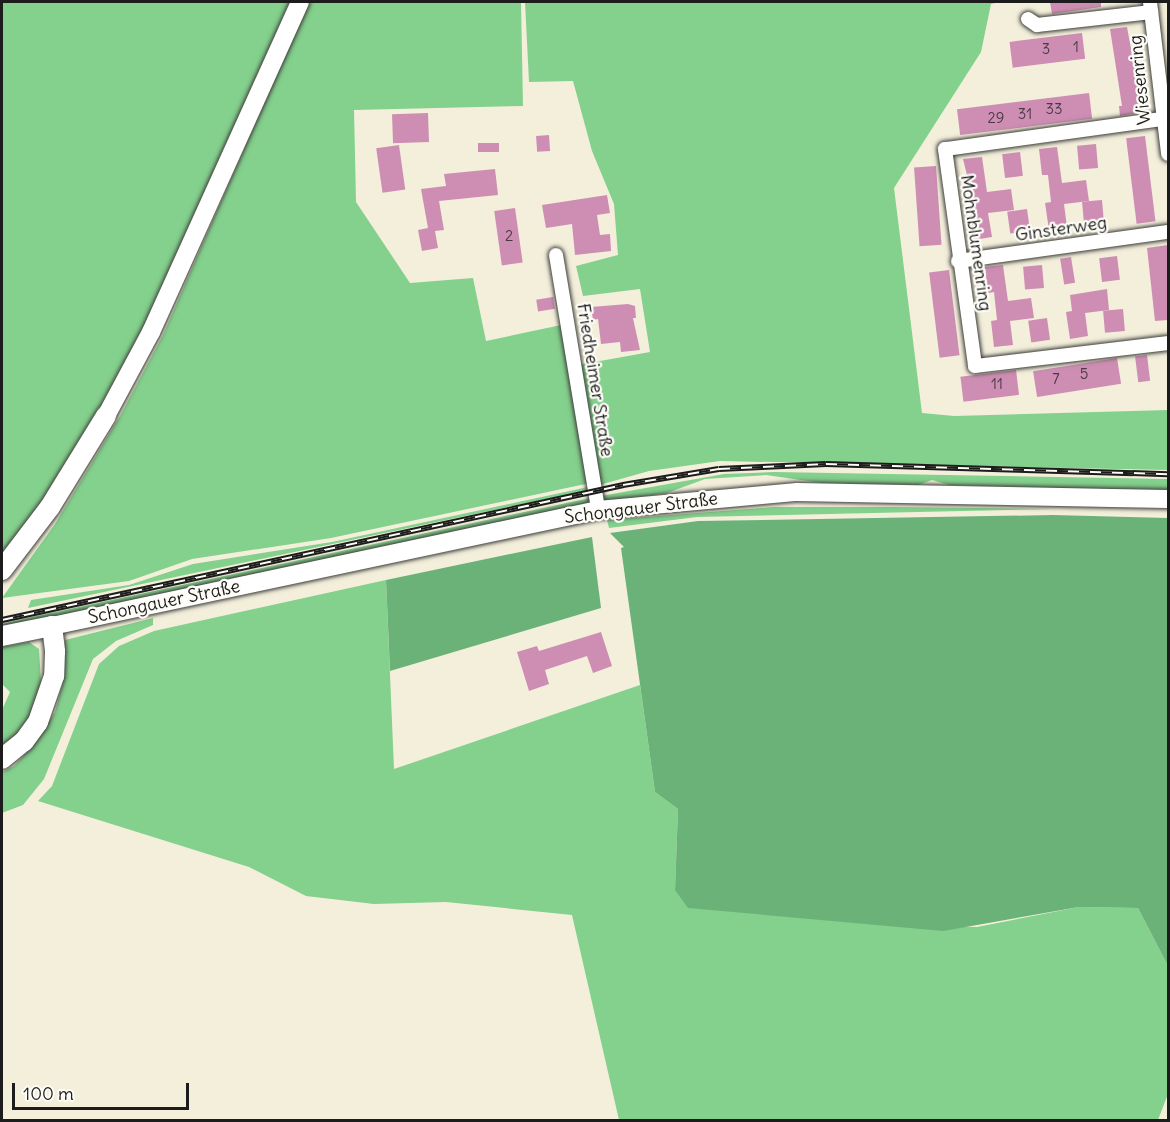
<!DOCTYPE html>
<meta charset="utf-8">
<style>
body{margin:0}
#map{position:relative;width:1170px;height:1122px;overflow:hidden;background:#f3efdb;font-family:Delius,sans-serif}
div>[style]{position:absolute}
.green>*{inset:0;background:#84d08d}
.forest>*{inset:0;background:#6bb278}
.building>*{inset:0;background:#ce8eb4;transform-origin:0 0}
.roads{filter:drop-shadow(0 0 2px #3c3c39) drop-shadow(0 0 2px #3c3c39)}
.minor>*{height:14px;margin:-7px;padding:0 7px;transform-origin:7px;border-radius:7px;background:#fff}
.major>*{height:18px;margin:-9px;padding:0 9px;transform-origin:9px;border-radius:9px;background:#fff}
.highway>*{height:20px;margin:-10px;padding:0 10px;transform-origin:10px;border-radius:10px;background:#fff}
.rail>*{height:6px;margin-top:-3px;transform-origin:0;background:repeating-linear-gradient(90deg,#fdfcf7 0 11px,#1c1c1c 0 22px);box-sizing:border-box;border-block:2px solid #1c1c1c}
span{translate:-50% -50%;white-space:nowrap;text-align:center;line-height:1.15;-webkit-text-stroke:4.5px #fdfcf7;paint-order:stroke}
.number-label{font-size:15px;color:#483842}
.number-label span{-webkit-text-stroke-width:0}
.street-label{font-size:18px;color:#1c1c1c}
.frame{position:absolute;inset:0;border:3px solid #1c1c1c;pointer-events:none}
.scale{position:absolute;left:12px;top:1083px;width:177px;height:27px;box-sizing:border-box;border:3px solid #1c1c1c;border-top:0;padding-left:8px;font-size:18px;line-height:21px;white-space:nowrap;color:#1c1c1c;-webkit-text-stroke:4px #fdfcf7;paint-order:stroke}
</style>
<div id="map">
<div class="green">
<i style="clip-path:polygon(2px 2px,293px 2px,108px 408px,2px 565px)"></i>
<i style="clip-path:polygon(308px 2px,521px 2px,523px 106px,354px 110px,356px 202px,410px 283px,473px 278px,486px 341px,566px 324px,590px 483px,331px 538px,192px 559px,129px 581px,2px 598px,55px 524px,120px 416px,163px 335px)"></i>
<i style="clip-path:polygon(525px 2px,1000px 2px,991px 4px,981px 52px,894px 188px,922px 413px,954px 416px,1168px 410px,1168px 470px,720px 461px,649px 471px,596px 486px,578px 365px,650px 352px,640px 289px,583px 296px,576px 266px,618px 255px,614px 204px,592px 151px,573px 81px,529px 82px)"></i>
<i style="clip-path:polygon(774px 472px,1168px 479px,1168px 491px,949px 485px,932px 480px,918px 485px,822px 483px,766px 475px,705px 479px,667px 493px,614px 501px,605px 502px,601px 496px,724px 474px)"></i>
<i style="clip-path:polygon(588px 487px,589px 490px,28px 608px,31px 600px,129px 585px,193px 564px,332px 542px)"></i>
<i style="clip-path:polygon(590px 498px,588px 503px,2px 630px,2px 624px,32px 617px)"></i>
<i style="clip-path:polygon(774px 507px,893px 507px,1053px 509px,697px 517px,609px 528px,607px 520px)"></i>
<i style="clip-path:polygon(386px 580px,394px 769px,640px 685px,655px 792px,678px 809px,675px 890px,796px 917px,871px 924px,977px 927px,1079px 907px,1138px 908px,1168px 966px,1168px 1094px,1158px 1120px,619px 1120px,572px 915px,446px 902px,374px 904px,306px 896px,249px 867px,38px 801px,52px 786px,99px 664px,119px 646px,154px 631px)"></i>
<i style="clip-path:polygon(153px 618px,153px 625px,116px 641px,93px 659px,44px 779px,23px 805px,2px 813px,2px 772px,14px 766px,37px 741px,55px 712px,63px 682px,65px 640px)"></i>
<i style="clip-path:polygon(29px 642px,39px 649px,42px 699px,29px 724px,2px 750px,2px 710px,10px 692px,2px 684px,2px 647px)"></i>
</div>
<div class="forest">
<i style="clip-path:polygon(1053px 515px,1168px 518px,1168px 966px,1138px 908px,1079px 907px,943px 931px,688px 908px,675px 890px,678px 809px,655px 792px,621px 548px,624px 547px,610px 533px,698px 521px)"></i>
<i style="clip-path:polygon(592px 537px,601px 608px,390px 671px,386px 580px)"></i>
</div>
<div class="building">
<i style="clip-path:polygon(1050px 2px,1101px 2px,1101px 7px,1052px 14px)"></i>
<i style="clip-path:polygon(1127px 27px,1141px 103px,1136px 104px,1137px 113px,1120px 116px,1119px 106px,1122px 106px,1110px 29px)"></i>
<i style="left:1082px;top:33px;width:26px;height:73px;rotate:83deg"></i>
<i style="left:1089px;top:93px;width:26px;height:133px;rotate:83deg"></i>
<i style="left:428px;top:113px;width:29px;height:36px;rotate:88deg"></i>
<i style="left:549px;top:135px;width:16px;height:13px;rotate:86deg"></i>
<i style="left:1145px;top:136px;width:86px;height:19px;rotate:83deg"></i>
<i style="left:478px;top:143px;width:21px;height:9px"></i>
<i style="left:1096px;top:144px;width:24px;height:19px;rotate:85deg"></i>
<i style="left:399px;top:145px;width:45px;height:23px;rotate:82deg"></i>
<i style="clip-path:polygon(1057px 147px,1062px 183px,1086px 180px,1089px 201px,1064px 204px,1067px 227px,1049px 230px,1045px 203px,1051px 202px,1048px 175px,1042px 175px,1039px 149px)"></i>
<i style="left:1020px;top:152px;width:24px;height:18px;rotate:83deg"></i>
<i style="clip-path:polygon(982px 157px,987px 192px,1011px 189px,1014px 210px,988px 213px,992px 237px,973px 240px,970px 213px,976px 212px,963px 159px)"></i>
<i style="left:936px;top:166px;width:79px;height:22px;rotate:86deg"></i>
<i style="clip-path:polygon(495px 169px,498px 195px,439px 201px,444px 230px,435px 231px,438px 248px,422px 251px,418px 230px,428px 228px,421px 189px,446px 186px,444px 174px)"></i>
<i style="clip-path:polygon(607px 195px,610px 213px,597px 215px,600px 235px,610px 234px,611px 251px,575px 255px,572px 224px,546px 228px,542px 205px)"></i>
<i style="left:1102px;top:200px;width:22px;height:20px;rotate:85deg"></i>
<i style="left:515px;top:208px;width:55px;height:21px;rotate:82deg"></i>
<i style="left:1027px;top:209px;width:22px;height:20px;rotate:82deg"></i>
<i style="clip-path:polygon(1168px 245px,1168px 320px,1155px 321px,1147px 248px)"></i>
<i style="left:1117px;top:256px;width:24px;height:18px;rotate:83deg"></i>
<i style="left:1071px;top:257px;width:26px;height:11px;rotate:81deg"></i>
<i style="clip-path:polygon(1003px 265px,1008px 301px,1031px 298px,1034px 318px,1010px 321px,1013px 345px,994px 347px,991px 321px,997px 320px,994px 292px,988px 293px,985px 267px)"></i>
<i style="left:1042px;top:265px;width:23px;height:19px;rotate:85deg"></i>
<i style="left:949px;top:270px;width:86px;height:20px;rotate:83deg"></i>
<i style="clip-path:polygon(1107px 289px,1109px 310px,1085px 313px,1088px 336px,1070px 339px,1066px 312px,1072px 311px,1070px 295px)"></i>
<i style="left:553px;top:297px;width:12px;height:17px;rotate:81deg"></i>
<i style="clip-path:polygon(628px 304px,635px 306px,636px 318px,633px 318px,640px 350px,621px 352px,620px 342px,601px 344px,598px 319px,593px 320px,591px 307px)"></i>
<i style="left:1123px;top:309px;width:22px;height:20px;rotate:85deg"></i>
<i style="left:1047px;top:318px;width:22px;height:19px;rotate:82deg"></i>
<i style="left:1147px;top:355px;width:26px;height:12px;rotate:83deg"></i>
<i style="left:1117px;top:358px;width:26px;height:85px;rotate:81deg"></i>
<i style="left:1016px;top:370px;width:25px;height:56px;rotate:83deg"></i>
<i style="clip-path:polygon(601px 632px,612px 666px,593px 673px,587px 656px,545px 670px,549px 684px,529px 691px,517px 652px,537px 646px,539px 651px)"></i>
</div>
<div class="roads">
<div class="minor">
<i style="left:1150px;top:2px;width:153px;rotate:83.2deg"></i>
<i style="left:1028px;top:19px;width:11px;rotate:34deg"></i>
<i style="left:1037px;top:25px;width:115px;rotate:-6.5deg"></i>
<i style="left:1162px;top:119px;width:219px;rotate:172.1deg"></i>
<i style="left:945px;top:149px;width:219px;rotate:82.1deg"></i>
<i style="left:975px;top:366px;width:194px;rotate:-6.8deg"></i>
<i style="left:556px;top:255px;width:258px;rotate:80.6deg"></i>
<i style="left:958px;top:261px;width:212px;rotate:-7.9deg"></i>
</div>
<div class="major">
<i style="left:106px;top:416px;width:95px;rotate:-61.8deg"></i>
<i style="left:151px;top:332px;width:362px;rotate:-65.7deg"></i>
<i style="left:52px;top:626px;width:558px;rotate:-11.99deg"></i>
<i style="left:598px;top:510px;width:200px;rotate:-5.2deg"></i>
<i style="left:797px;top:492px;width:371px;rotate:1.1deg"></i>
</div>
<div class="highway">
<i style="left:2px;top:570px;width:79px;rotate:-52.7deg"></i>
<i style="left:50px;top:507px;width:107px;rotate:-58.4deg"></i>
<i style="left:2px;top:636px;width:51px;rotate:-11.3deg"></i>
<i style="left:52px;top:626px;width:26px;rotate:83deg"></i>
<i style="left:55px;top:652px;width:24px;rotate:92deg"></i>
<i style="left:54px;top:676px;width:49px;rotate:109.2deg"></i>
<i style="left:38px;top:722px;width:24px;rotate:126deg"></i>
<i style="left:24px;top:741px;width:28px;rotate:141deg"></i>
</div>
</div>
<div class="rail">
<i style="left:2px;top:620px;width:636px;rotate:-12.26deg"></i>
<i style="left:623px;top:485px;width:97px;rotate:-9.5deg"></i>
<i style="left:719px;top:469px;width:107px;rotate:-2.7deg"></i>
<i style="left:826px;top:464px;width:342px;rotate:1.7deg"></i>
</div>
<div class="number-label">
<span style="left:1076px;top:47px">1</span>
<span style="left:1046px;top:49px">3</span>
<span style="left:1054px;top:109px">33</span>
<span style="left:1025px;top:114px">31</span>
<span style="left:996px;top:118px">29</span>
<span style="left:509px;top:236px">2</span>
<span style="left:1084px;top:374px">5</span>
<span style="left:1056px;top:379px">7</span>
<span style="left:997px;top:384px">11</span>
</div>
<div class="street-label">
<span style="left:1140px;top:80px;rotate:-96deg">Wiesenring</span>
<span style="left:1061px;top:229px;rotate:-8deg">Ginsterweg</span>
<span style="left:976px;top:243px;rotate:82deg">Mohnblumenring</span>
<span style="left:595px;top:380px;rotate:81deg">Friedheimer Straße</span>
<span style="left:641px;top:508px;rotate:-7deg">Schongauer Straße</span>
<span style="left:164px;top:602px;rotate:-12deg">Schongauer Straße</span>
</div>
<div class="frame"></div>
<div class="scale">100 m</div>
</div>
